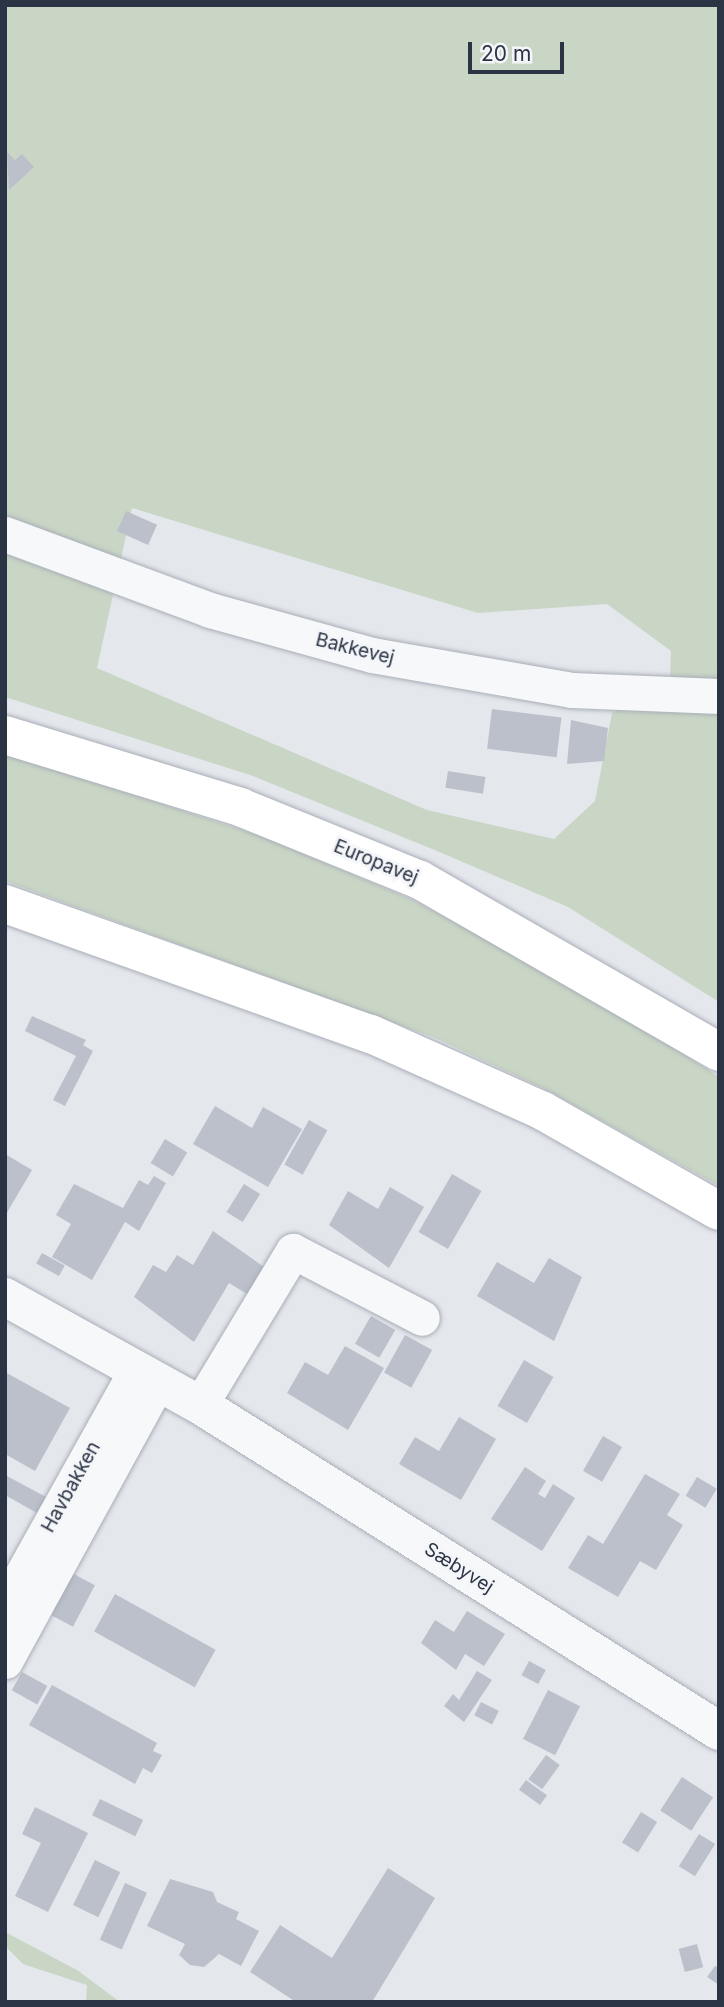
<!DOCTYPE html>
<meta charset="utf-8">
<style>
body{margin:0}
#map{position:relative;width:724px;height:2007px;overflow:hidden;background:#e4e7ec;font-family:Inter,sans-serif}
div>[style]{position:absolute}
.green>*{inset:0;background:#c9d6c5}
.building>*{inset:0;background:#bbc0ca;transform-origin:0 0}
.roads{filter:drop-shadow(0 0 2px #a9aeb7) drop-shadow(0 0 2px #a9aeb7)}
.minor>*{height:35px;margin:-17.5px;padding:0 17.5px;transform-origin:17.5px;border-radius:17.5px;background:#f7f8fa}
.tertiary>*{height:38px;margin:-19px;padding:0 19px;transform-origin:19px;border-radius:19px;background:#f7f8fa}
.primary>*{height:38px;margin:-19px;padding:0 19px;transform-origin:19px;border-radius:19px;background:#fff}
span{translate:-50% -50%;white-space:nowrap;text-align:center;line-height:1.15;-webkit-text-stroke:6px #f4f6f9;paint-order:stroke}
.street-label{font-size:19px;color:#2b3445}
.frame{position:absolute;inset:0;border:7px solid #2b3445;pointer-events:none}
.scale{position:absolute;left:468px;top:42px;width:96px;height:32px;box-sizing:border-box;border:4px solid #2b3445;border-top:0;padding-left:9px;font-size:21px;line-height:24px;white-space:nowrap;color:#2b3445;-webkit-text-stroke:5px #f4f6f9;paint-order:stroke}
</style>
<div id="map">
<div class="green">
<i style="clip-path:polygon(evenodd,5px 5px,719px 5px,719px 1002px,568px 907px,437px 851px,253px 776px,5px 697px,5px 5px,132px 508px,478px 613px,607px 604px,671px 651px,670px 681px,612px 713px,595px 801px,554px 839px,427px 810px,97px 668px,132px 508px)"></i>
<i style="clip-path:polygon(5px 753px,264px 837px,413px 900px,599px 1000px,719px 1077px,719px 1186px,545px 1089px,433px 1037px,5px 881px)"></i>
<i style="clip-path:polygon(5px 1932px,77px 1970px,120px 2002px,86px 2002px,87px 1985px,23px 1964px,5px 1946px)"></i>
</div>
<div class="building">
<i style="clip-path:polygon(7px 152px,15px 160px,22px 154px,34px 167px,9px 190px)"></i>
<i style="left:126px;top:511px;width:34px;height:22px;rotate:24deg"></i>
<i style="left:492px;top:709px;width:70px;height:40px;rotate:7deg"></i>
<i style="clip-path:polygon(571px 720px,608px 728px,604px 761px,567px 764px)"></i>
<i style="left:448px;top:771px;width:38px;height:17px;rotate:9deg"></i>
<i style="clip-path:polygon(32px 1016px,86px 1040px,83px 1045px,93px 1051px,65px 1106px,53px 1100px,76px 1056px,25px 1031px)"></i>
<i style="clip-path:polygon(215px 1106px,252px 1128px,263px 1107px,302px 1129px,268px 1187px,193px 1144px)"></i>
<i style="left:309px;top:1120px;width:21px;height:51px;rotate:29deg"></i>
<i style="left:165px;top:1139px;width:26px;height:28px;rotate:31deg"></i>
<i style="clip-path:polygon(5px 1154px,32px 1170px,5px 1216px)"></i>
<i style="left:452px;top:1174px;width:34px;height:67px;rotate:30deg"></i>
<i style="clip-path:polygon(154px 1176px,166px 1183px,139px 1231px,125px 1222px,92px 1280px,52px 1257px,71px 1224px,56px 1215px,74px 1184px,123px 1208px,139px 1180px,148px 1185px)"></i>
<i style="left:244px;top:1184px;width:19px;height:33px;rotate:32deg"></i>
<i style="clip-path:polygon(390px 1187px,424px 1207px,389px 1268px,329px 1225px,348px 1191px,378px 1209px)"></i>
<i style="clip-path:polygon(213px 1231px,264px 1267px,247px 1294px,229px 1283px,194px 1342px,134px 1297px,153px 1265px,166px 1272px,177px 1255px,193px 1265px)"></i>
<i style="left:42px;top:1253px;width:26px;height:12px;rotate:29deg"></i>
<i style="clip-path:polygon(549px 1258px,582px 1277px,554px 1341px,477px 1296px,497px 1262px,534px 1283px)"></i>
<i style="left:371px;top:1316px;width:28px;height:32px;rotate:30deg"></i>
<i style="left:405px;top:1335px;width:31px;height:43px;rotate:29deg"></i>
<i style="clip-path:polygon(345px 1346px,384px 1368px,348px 1430px,287px 1393px,305px 1362px,328px 1375px)"></i>
<i style="left:524px;top:1360px;width:34px;height:53px;rotate:30deg"></i>
<i style="clip-path:polygon(5px 1372px,70px 1408px,35px 1471px,5px 1454px)"></i>
<i style="clip-path:polygon(459px 1417px,496px 1439px,461px 1500px,399px 1464px,415px 1437px,439px 1451px)"></i>
<i style="left:603px;top:1436px;width:22px;height:40px;rotate:30deg"></i>
<i style="clip-path:polygon(525px 1467px,546px 1481px,538px 1494px,545px 1498px,553px 1484px,575px 1498px,542px 1551px,491px 1519px)"></i>
<i style="clip-path:polygon(645px 1474px,680px 1494px,667px 1515px,683px 1525px,656px 1570px,640px 1561px,618px 1597px,568px 1568px,588px 1535px,603px 1544px)"></i>
<i style="clip-path:polygon(5px 1475px,46px 1497px,37px 1513px,5px 1495px)"></i>
<i style="left:697px;top:1477px;width:23px;height:22px;rotate:31deg"></i>
<i style="left:72px;top:1573px;width:26px;height:47px;rotate:28deg"></i>
<i style="left:115px;top:1594px;width:115px;height:43px;rotate:29deg"></i>
<i style="clip-path:polygon(467px 1611px,505px 1634px,484px 1666px,465px 1654px,456px 1670px,421px 1643px,435px 1620px,454px 1632px)"></i>
<i style="left:529px;top:1661px;width:19px;height:16px;rotate:28deg"></i>
<i style="clip-path:polygon(477px 1671px,492px 1680px,464px 1722px,444px 1706px,453px 1694px,459px 1700px)"></i>
<i style="left:22px;top:1672px;width:29px;height:21px;rotate:29deg"></i>
<i style="clip-path:polygon(52px 1685px,157px 1743px,153px 1751px,162px 1755px,152px 1773px,143px 1768px,135px 1784px,29px 1725px)"></i>
<i style="left:548px;top:1690px;width:36px;height:55px;rotate:27deg"></i>
<i style="left:481px;top:1702px;width:20px;height:15px;rotate:27deg"></i>
<i style="left:546px;top:1755px;width:17px;height:30px;rotate:36deg"></i>
<i style="left:682px;top:1777px;width:37px;height:40px;rotate:33deg"></i>
<i style="left:526px;top:1780px;width:26px;height:12px;rotate:36deg"></i>
<i style="left:100px;top:1799px;width:48px;height:18px;rotate:26deg"></i>
<i style="clip-path:polygon(35px 1807px,88px 1833px,48px 1912px,15px 1896px,41px 1843px,22px 1834px)"></i>
<i style="left:641px;top:1812px;width:19px;height:36px;rotate:32deg"></i>
<i style="left:699px;top:1834px;width:19px;height:38px;rotate:32deg"></i>
<i style="left:95px;top:1860px;width:28px;height:50px;rotate:26deg"></i>
<i style="clip-path:polygon(388px 1868px,435px 1898px,372px 2002px,296px 2002px,250px 1972px,280px 1925px,332px 1958px)"></i>
<i style="clip-path:polygon(170px 1879px,213px 1892px,217px 1902px,239px 1912px,236px 1919px,259px 1931px,241px 1966px,219px 1954px,204px 1967px,190px 1965px,179px 1955px,185px 1944px,147px 1926px)"></i>
<i style="left:125px;top:1883px;width:24px;height:62px;rotate:24deg"></i>
<i style="left:697px;top:1944px;width:24px;height:19px;rotate:75deg"></i>
<i style="clip-path:polygon(715px 1966px,719px 1968px,719px 1985px,707px 1977px)"></i>
</div>
<div class="roads">
<div class="minor">
<i style="left:5px;top:534px;width:219px;rotate:20.3deg"></i>
<i style="left:210px;top:610px;width:168px;rotate:15.5deg"></i>
<i style="left:372px;top:655px;width:203px;rotate:9.9deg"></i>
<i style="left:572px;top:690px;width:147px;rotate:2.3deg"></i>
<i style="left:200px;top:1405px;width:180px;rotate:-58.9deg"></i>
<i style="left:293px;top:1251px;width:145px;rotate:27.4deg"></i>
<i style="left:5px;top:1605px;width:270px;rotate:-60.8deg"></i>
<i style="left:5px;top:1661px;width:319px;rotate:-61.3deg"></i>
</div>
<div class="tertiary">
<i style="left:5px;top:1297px;width:223px;rotate:29deg"></i>
<i style="left:200px;top:1405px;width:613px;rotate:32.13deg"></i>
</div>
<div class="primary">
<i style="left:5px;top:735px;width:246px;rotate:17deg"></i>
<i style="left:240px;top:807px;width:194px;rotate:22.1deg"></i>
<i style="left:420px;top:880px;width:345px;rotate:29.9deg"></i>
<i style="left:5px;top:904px;width:388px;rotate:19.6deg"></i>
<i style="left:371px;top:1034px;width:188px;rotate:24.1deg"></i>
<i style="left:543px;top:1111px;width:202px;rotate:29.6deg"></i>
</div>
</div>
<div class="street-label">
<span style="left:355px;top:649px;rotate:14deg">Bakkevej</span>
<span style="left:376px;top:862px;rotate:22deg">Europavej</span>
<span style="left:71px;top:1487px;rotate:-61deg">Havbakken</span>
<span style="left:459px;top:1568px;rotate:32deg">Sæbyvej</span>
</div>
<div class="frame"></div>
<div class="scale">20 m</div>
</div>
